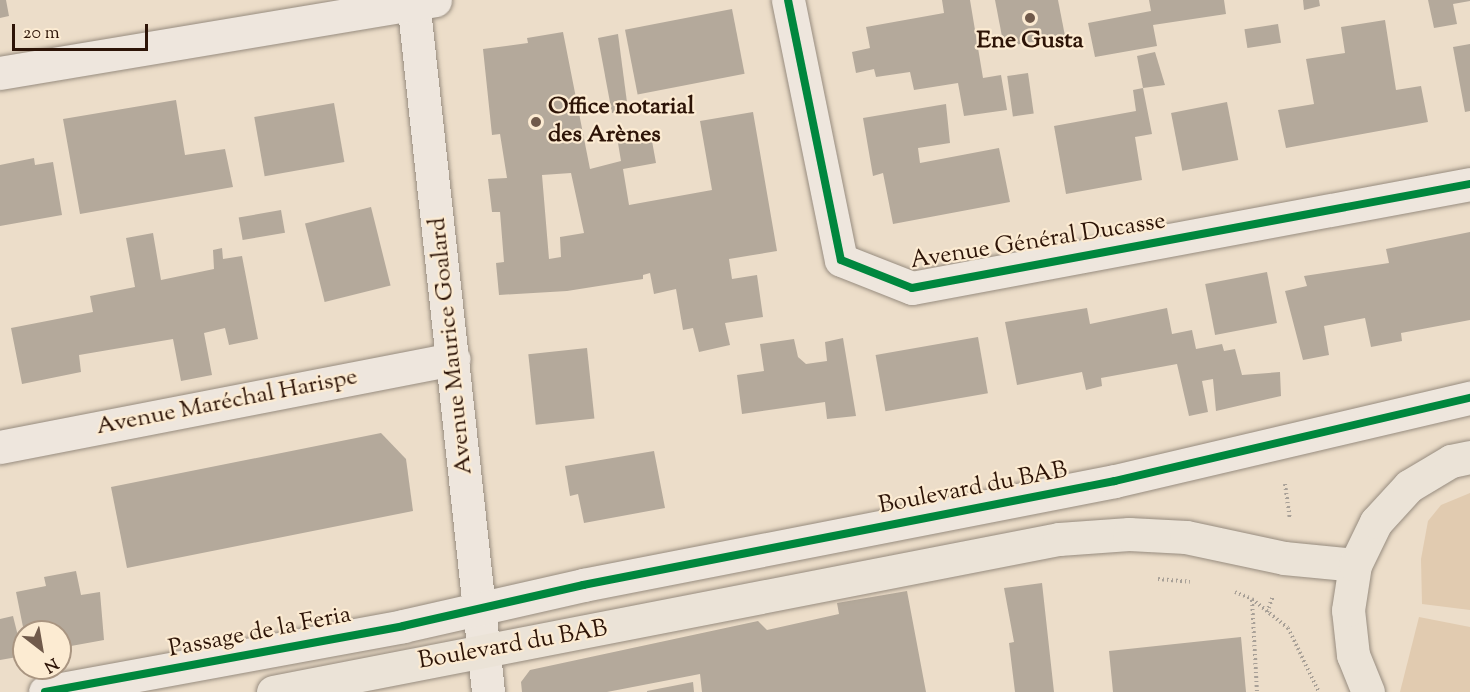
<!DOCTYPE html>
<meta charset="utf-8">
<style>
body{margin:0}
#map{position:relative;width:1470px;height:692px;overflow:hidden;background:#ecddc9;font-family:"Sorts Mill Goudy",serif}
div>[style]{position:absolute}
.green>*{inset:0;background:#e1cbb0}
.building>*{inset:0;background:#b4a99b;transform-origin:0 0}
.path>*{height:4px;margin-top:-2px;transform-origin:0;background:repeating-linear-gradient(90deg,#a8a097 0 1.5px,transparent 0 4.5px)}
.roads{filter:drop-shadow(0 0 2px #978c7f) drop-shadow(0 0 2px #978c7f)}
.minor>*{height:33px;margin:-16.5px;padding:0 16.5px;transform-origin:16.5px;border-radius:16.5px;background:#eee6dd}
.major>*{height:33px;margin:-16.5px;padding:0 16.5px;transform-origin:16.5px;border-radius:16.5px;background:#ebe3d7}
.cycleway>*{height:8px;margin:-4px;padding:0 4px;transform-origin:4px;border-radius:4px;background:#00873e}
.dots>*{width:16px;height:16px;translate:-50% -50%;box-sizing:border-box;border:3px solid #fcebd2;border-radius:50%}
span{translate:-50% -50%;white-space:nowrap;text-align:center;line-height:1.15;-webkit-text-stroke:4.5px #fcebd2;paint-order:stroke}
.poi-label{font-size:24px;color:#2d1407;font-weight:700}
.left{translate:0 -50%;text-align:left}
.street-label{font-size:24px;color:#2d1407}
.north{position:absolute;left:12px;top:620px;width:60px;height:60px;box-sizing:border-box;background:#fcebd2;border:2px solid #a99581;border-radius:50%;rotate:149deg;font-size:16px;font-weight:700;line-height:24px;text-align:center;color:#2d1407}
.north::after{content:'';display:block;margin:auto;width:21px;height:27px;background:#705a4b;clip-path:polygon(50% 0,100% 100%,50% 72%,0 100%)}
.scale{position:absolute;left:12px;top:24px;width:136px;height:27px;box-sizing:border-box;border:3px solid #2d1407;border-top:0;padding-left:8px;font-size:18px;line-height:21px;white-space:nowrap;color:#2d1407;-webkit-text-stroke:4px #fcebd2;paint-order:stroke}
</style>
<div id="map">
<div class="green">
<i style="clip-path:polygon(1470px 493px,1470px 610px,1422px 604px,1421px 559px,1428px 521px,1441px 505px)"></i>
<i style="clip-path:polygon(1419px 617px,1470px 627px,1470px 692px,1400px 692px)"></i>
</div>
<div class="building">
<i style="clip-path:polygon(0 0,6px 0,9px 16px,0 18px)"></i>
<i style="clip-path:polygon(942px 0,970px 0,983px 78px,1001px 75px,1007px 110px,964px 116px,958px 83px,914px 90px,910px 72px,876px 77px,874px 69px,856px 73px,852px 52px,870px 48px,866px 27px,944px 13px)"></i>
<i style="clip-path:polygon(995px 0,1058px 0,1065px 36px,1004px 47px)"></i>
<i style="clip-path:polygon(1149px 0,1224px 0,1226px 14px,1153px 25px,1157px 46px,1095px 57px,1088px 23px,1151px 11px)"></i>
<i style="clip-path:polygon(1303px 0,1319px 0,1320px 6px,1304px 10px)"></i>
<i style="clip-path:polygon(1428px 0,1470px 0,1470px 1px,1453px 4px,1457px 24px,1434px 28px)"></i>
<i style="left:732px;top:9px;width:66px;height:109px;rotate:79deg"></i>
<i style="clip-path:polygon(1385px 20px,1396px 90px,1421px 86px,1428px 122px,1286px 148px,1278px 110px,1314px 104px,1306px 59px,1345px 53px,1341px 27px)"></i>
<i style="left:1278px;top:24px;width:19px;height:34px;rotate:81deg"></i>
<i style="clip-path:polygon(evenodd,563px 32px,590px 169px,621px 161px,617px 137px,650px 130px,656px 163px,623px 169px,629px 205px,712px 190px,700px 121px,753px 112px,777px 251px,729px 259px,732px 279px,757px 275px,763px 317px,725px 323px,730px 345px,699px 352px,693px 328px,683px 330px,676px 289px,654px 294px,650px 273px,643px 275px,643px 279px,567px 291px,499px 295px,496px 263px,504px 262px,500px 212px,492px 212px,488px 179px,507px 178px,500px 134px,492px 135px,483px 49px,528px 43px,527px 38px,563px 32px,571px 173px,584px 233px,560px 237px,561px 257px,549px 259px,542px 175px,571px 173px)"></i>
<i style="clip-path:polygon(618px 34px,628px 110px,612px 113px,598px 38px)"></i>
<i style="clip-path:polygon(1470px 44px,1470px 111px,1465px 112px,1453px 47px)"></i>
<i style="clip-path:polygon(1155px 52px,1165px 85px,1143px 88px,1137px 56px)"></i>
<i style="left:1028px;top:73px;width:41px;height:21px;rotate:82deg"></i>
<i style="clip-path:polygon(1143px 88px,1152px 134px,1135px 137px,1142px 180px,1066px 194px,1054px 126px,1136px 111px,1133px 90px)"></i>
<i style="clip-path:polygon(176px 100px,185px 155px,225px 149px,233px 187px,80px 214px,63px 119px)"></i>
<i style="left:1227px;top:102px;width:59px;height:57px;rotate:79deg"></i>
<i style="left:334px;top:103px;width:60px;height:81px;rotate:80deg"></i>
<i style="clip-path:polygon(946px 104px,950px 143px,918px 148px,920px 163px,999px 148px,1010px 202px,893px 224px,883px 173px,873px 176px,863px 118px)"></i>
<i style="clip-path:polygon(34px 158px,35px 165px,53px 162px,62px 215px,0 226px,0 165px)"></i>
<i style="left:371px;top:207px;width:81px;height:68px;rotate:76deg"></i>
<i style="left:281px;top:210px;width:23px;height:43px;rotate:80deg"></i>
<i style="clip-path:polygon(1470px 232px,1470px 320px,1401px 333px,1402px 341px,1371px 347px,1365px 318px,1324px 326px,1329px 355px,1303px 360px,1285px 291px,1307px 286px,1304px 276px,1389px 263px,1386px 249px)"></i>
<i style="clip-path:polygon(153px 233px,161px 280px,214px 269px,213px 250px,222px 248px,223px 259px,242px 256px,258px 339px,229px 345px,225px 328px,204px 333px,212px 375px,181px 381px,173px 339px,79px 355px,81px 372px,22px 384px,11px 328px,93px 312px,90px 296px,135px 287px,126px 238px)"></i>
<i style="left:1267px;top:272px;width:52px;height:63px;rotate:79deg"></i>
<i style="clip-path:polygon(1087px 308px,1090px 324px,1167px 308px,1172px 334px,1192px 330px,1196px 349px,1222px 344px,1224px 351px,1235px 349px,1242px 375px,1280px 372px,1281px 396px,1216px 411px,1213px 379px,1202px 381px,1208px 412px,1189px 416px,1177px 364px,1101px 378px,1102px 386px,1086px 390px,1082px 372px,1017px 385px,1005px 322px)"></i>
<i style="left:978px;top:337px;width:57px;height:104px;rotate:80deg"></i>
<i style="clip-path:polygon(843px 338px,856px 416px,827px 419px,825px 402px,742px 414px,737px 375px,764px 371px,760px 344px,794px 339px,798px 357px,806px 364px,827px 361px,825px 342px)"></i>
<i style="left:587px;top:348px;width:71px;height:59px;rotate:84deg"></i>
<i style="clip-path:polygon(381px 433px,406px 459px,413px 511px,127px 568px,111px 487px)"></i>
<i style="clip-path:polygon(654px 451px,665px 508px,584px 523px,578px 494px,570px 496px,565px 466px)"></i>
<i style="clip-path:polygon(76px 571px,81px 595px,100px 592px,104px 640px,60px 648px,60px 632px,24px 632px,16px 592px,46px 586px,44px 577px)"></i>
<i style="clip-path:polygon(1042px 583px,1054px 692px,1015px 692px,1009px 643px,1014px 642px,1004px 588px)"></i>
<i style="clip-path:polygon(907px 591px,926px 692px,702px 692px,700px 674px,607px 692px,522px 692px,521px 682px,530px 670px,758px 621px,767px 630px,839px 614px,837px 603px)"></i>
<i style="clip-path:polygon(13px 616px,23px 656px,0 660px,0 619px)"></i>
<i style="clip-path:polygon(1241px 637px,1246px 692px,1113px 692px,1109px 651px)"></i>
<i style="clip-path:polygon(693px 682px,694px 692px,647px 692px,647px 691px)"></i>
</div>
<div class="path">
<i style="left:1285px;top:484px;width:35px;rotate:82deg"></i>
<i style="left:1158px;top:579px;width:32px;rotate:5deg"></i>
<i style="left:1235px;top:592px;width:18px;rotate:22deg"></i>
<i style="left:1252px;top:599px;width:46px;rotate:38.9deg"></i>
<i style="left:1288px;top:628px;width:71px;rotate:64.2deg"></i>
<i style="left:1252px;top:600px;width:92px;rotate:86.9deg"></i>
<i style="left:1267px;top:612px;width:17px;rotate:-69deg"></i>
</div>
<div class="roads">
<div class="minor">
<i style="left:413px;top:0;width:696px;rotate:83.81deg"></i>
<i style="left:788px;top:0;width:265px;rotate:78.5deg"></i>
<i style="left:841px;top:260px;width:76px;rotate:21.5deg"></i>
<i style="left:912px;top:288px;width:568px;rotate:-10.56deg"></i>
<i style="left:0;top:73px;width:441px;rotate:-9.5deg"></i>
<i style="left:0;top:447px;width:462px;rotate:-11deg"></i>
<i style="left:45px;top:692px;width:364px;rotate:-10.4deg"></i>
<i style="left:403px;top:626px;width:185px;rotate:-12.8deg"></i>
<i style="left:583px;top:585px;width:542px;rotate:-11.06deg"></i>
<i style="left:1115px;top:481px;width:365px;rotate:-13.2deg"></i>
</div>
<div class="major">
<i style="left:273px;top:692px;width:801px;rotate:-11.02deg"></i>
<i style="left:1059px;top:539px;width:70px;rotate:-4.1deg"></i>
<i style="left:1129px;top:534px;width:57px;rotate:3deg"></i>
<i style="left:1186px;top:537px;width:100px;rotate:12.1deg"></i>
<i style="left:1284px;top:558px;width:71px;rotate:5.6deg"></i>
<i style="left:1368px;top:692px;width:40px;rotate:-112deg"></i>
<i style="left:1353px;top:655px;width:45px;rotate:-96.3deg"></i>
<i style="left:1348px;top:610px;width:46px;rotate:-81.2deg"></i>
<i style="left:1355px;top:565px;width:48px;rotate:-64deg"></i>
<i style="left:1376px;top:522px;width:49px;rotate:-47.5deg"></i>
<i style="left:1409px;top:486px;width:49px;rotate:-30.8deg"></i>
<i style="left:1451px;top:461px;width:19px;rotate:-12deg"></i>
</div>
</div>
<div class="cycleway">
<i style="left:788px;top:0;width:265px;rotate:78.5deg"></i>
<i style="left:841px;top:260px;width:76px;rotate:21.5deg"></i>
<i style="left:912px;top:288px;width:568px;rotate:-10.56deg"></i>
<i style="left:45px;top:692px;width:364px;rotate:-10.4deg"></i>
<i style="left:403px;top:626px;width:185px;rotate:-12.8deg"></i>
<i style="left:583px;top:585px;width:542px;rotate:-11.06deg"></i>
<i style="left:1115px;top:481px;width:365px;rotate:-13.2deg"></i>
</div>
<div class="dots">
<i style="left:1030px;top:18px;background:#705a4b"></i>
<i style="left:536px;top:122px;background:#705a4b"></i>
</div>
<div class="poi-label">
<span style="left:1030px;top:42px">Ene Gusta</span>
<span class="left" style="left:548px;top:122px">Office notarial<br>des Arènes</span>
</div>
<div class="street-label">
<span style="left:1038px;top:242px;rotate:-9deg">Avenue Général Ducasse</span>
<span style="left:452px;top:346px;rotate:-96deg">Avenue Maurice Goalard</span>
<span style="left:227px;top:403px;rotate:-11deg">Avenue Maréchal Harispe</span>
<span style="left:973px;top:489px;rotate:-11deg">Boulevard du BAB</span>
<span style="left:260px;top:633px;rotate:-11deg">Passage de la Feria</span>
<span style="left:513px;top:646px;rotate:-10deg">Boulevard du BAB</span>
</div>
<div class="north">N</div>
<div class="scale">20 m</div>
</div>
